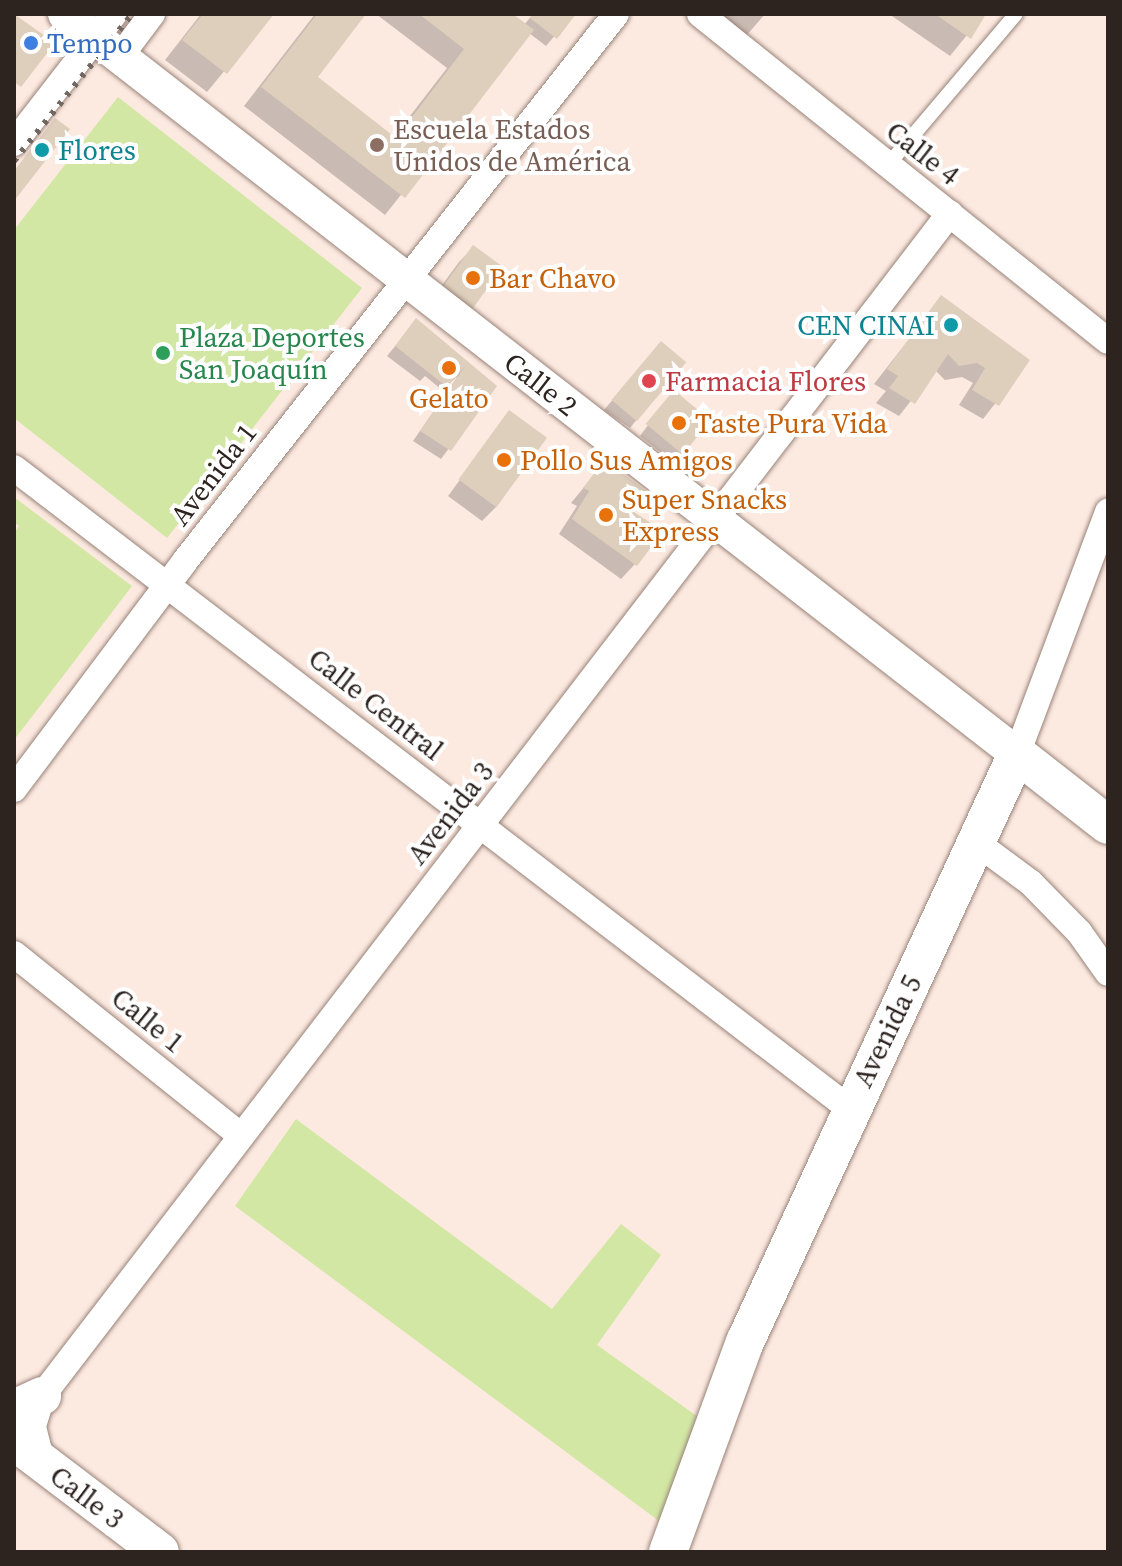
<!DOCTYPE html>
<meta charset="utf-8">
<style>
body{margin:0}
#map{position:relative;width:1122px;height:1566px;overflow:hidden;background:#fce9e0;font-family:"Source Serif 4",serif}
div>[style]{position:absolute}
.green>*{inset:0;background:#d3e7a5}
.shadow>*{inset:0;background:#0003}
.building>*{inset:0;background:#decebc;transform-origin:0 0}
.roads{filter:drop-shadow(0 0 2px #988378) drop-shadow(0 0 2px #988378)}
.service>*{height:14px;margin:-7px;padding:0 7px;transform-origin:7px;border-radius:7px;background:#fff}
.minor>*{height:26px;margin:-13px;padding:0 13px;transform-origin:13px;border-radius:13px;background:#fff}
.tertiary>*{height:34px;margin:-17px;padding:0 17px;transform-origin:17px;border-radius:17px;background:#fff}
.secondary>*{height:38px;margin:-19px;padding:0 19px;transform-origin:19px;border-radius:19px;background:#fff}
.rail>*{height:6px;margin-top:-3px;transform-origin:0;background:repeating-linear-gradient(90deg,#736761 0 4px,transparent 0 12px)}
.dots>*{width:22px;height:22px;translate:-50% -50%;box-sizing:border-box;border:4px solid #fff;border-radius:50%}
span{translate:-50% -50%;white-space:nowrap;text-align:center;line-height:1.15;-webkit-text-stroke:8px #fff;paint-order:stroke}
.shop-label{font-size:28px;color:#366cbe}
.left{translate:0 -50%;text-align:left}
.education-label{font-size:28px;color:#785e54}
.culture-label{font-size:28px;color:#0d838f}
.right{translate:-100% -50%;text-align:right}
.street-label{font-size:28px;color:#2d2420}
.food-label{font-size:28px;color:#c56008}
.leisure-label{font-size:28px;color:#27864d}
.health-label{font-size:28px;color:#be3a42}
.frame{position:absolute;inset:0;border:16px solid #2d2420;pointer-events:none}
</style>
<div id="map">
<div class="green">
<i style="clip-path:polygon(118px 97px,362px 288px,167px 538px,14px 418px,14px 230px)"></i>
<i style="clip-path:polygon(14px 497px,132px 586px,14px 740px,14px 533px,19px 526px,14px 522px)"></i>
<i style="clip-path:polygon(296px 1119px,552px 1309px,621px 1224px,661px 1255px,597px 1345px,701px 1419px,663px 1524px,235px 1206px)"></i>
</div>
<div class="shadow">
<i style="clip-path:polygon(201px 14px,271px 14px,207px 92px,165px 60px)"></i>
<i style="clip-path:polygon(315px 14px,364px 14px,315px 78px,393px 138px,447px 68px,376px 14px,510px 14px,524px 25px,533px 14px,573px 14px,546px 46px,529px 33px,385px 215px,244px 106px)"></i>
<i style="clip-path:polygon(698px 14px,765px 14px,739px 44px)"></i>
<i style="clip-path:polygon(889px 14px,984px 14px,950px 56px)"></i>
<i style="clip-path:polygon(473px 248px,501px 268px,429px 303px,459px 262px)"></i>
<i style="clip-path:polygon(942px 297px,1028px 361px,983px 419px,959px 405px,973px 383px,962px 377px,945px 380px,935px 370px,899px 416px,876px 403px,886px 391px,874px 384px)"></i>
<i style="clip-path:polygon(416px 321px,495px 386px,441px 459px,413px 441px,458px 376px,442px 390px,425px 376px,420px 381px,387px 356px)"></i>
<i style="clip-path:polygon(652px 353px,683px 362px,630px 428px,604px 410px)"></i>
<i style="clip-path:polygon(665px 402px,683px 454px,674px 463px,640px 436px)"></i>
<i style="clip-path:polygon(509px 413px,497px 506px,482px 521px,448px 496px)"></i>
<i style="clip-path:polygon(604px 463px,628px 511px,635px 564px,621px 579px,559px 534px,577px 506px,571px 503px)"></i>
</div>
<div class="building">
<i style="clip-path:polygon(14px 14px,55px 43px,21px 87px,14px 82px)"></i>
<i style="clip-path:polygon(203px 14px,274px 14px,227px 74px,182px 40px)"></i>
<i style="clip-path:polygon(317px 14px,366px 14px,318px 77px,396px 138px,464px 49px,419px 14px,513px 14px,534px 30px,405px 198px,261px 87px)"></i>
<i style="clip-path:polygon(533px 14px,576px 14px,557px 39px,530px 18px)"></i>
<i style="clip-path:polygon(935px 14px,986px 14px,971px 39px)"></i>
<i style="clip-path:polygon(55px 118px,70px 129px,14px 201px,14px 171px)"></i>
<i style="left:473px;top:245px;width:37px;height:53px;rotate:36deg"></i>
<i style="clip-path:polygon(941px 295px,1030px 360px,999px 406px,972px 390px,985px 368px,977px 363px,959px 366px,948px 354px,915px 404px,889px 388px,898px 376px,887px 369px)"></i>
<i style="clip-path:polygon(416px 318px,497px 386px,451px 451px,420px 431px,466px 365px,447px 387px,395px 346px)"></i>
<i style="left:661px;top:341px;width:33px;height:77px;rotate:40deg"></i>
<i style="left:674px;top:390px;width:48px;height:44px;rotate:40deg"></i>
<i style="left:509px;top:410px;width:47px;height:86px;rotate:36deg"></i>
<i style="clip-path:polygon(604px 460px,649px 493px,631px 510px,663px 531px,637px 566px,572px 519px,589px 491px,583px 488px)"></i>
</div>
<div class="roads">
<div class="service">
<i style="left:887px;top:166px;width:199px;rotate:-49.7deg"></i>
</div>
<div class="minor">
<i style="left:700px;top:14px;width:523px;rotate:38.71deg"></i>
<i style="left:119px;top:58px;width:55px;rotate:-53.1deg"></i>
<i style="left:14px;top:143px;width:163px;rotate:-52.2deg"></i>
<i style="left:14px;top:468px;width:1053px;rotate:37.48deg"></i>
<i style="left:1017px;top:754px;width:259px;rotate:-69.4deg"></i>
<i style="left:14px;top:789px;width:285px;rotate:-53.1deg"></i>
<i style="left:185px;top:561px;width:696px;rotate:-51.76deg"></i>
<i style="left:977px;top:843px;width:67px;rotate:36.5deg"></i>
<i style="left:1031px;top:883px;width:69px;rotate:45.6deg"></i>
<i style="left:1079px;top:932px;width:50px;rotate:54.7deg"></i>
<i style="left:14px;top:954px;width:291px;rotate:38.7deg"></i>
<i style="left:42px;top:1463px;width:38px;rotate:-104deg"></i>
<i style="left:33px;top:1426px;width:31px;rotate:-73deg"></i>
<i style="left:42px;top:1396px;width:1491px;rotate:-52.49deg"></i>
</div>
<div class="tertiary">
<i style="left:65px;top:14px;width:1206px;rotate:37.86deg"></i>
</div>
<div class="secondary">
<i style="left:14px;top:1409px;width:31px;rotate:-25deg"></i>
<i style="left:14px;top:1441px;width:183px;rotate:37.2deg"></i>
<i style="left:668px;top:1552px;width:224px;rotate:-69.9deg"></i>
<i style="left:745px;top:1342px;width:648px;rotate:-65.18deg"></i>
<i style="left:1017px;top:754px;width:115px;rotate:38deg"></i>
</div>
</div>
<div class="rail">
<i style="left:14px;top:161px;width:189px;rotate:-51.2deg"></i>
</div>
<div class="dots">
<i style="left:31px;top:43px;background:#3f7fe0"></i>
<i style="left:377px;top:145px;background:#8d6e63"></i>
<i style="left:42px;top:150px;background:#0f9aa8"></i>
<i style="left:473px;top:278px;background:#e8710a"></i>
<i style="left:951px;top:325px;background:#0f9aa8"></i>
<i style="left:163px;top:353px;background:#2e9e5b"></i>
<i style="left:449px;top:368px;background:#e8710a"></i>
<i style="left:649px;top:381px;background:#e0444e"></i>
<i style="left:679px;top:423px;background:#e8710a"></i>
<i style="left:504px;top:460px;background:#e8710a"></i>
<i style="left:606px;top:515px;background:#e8710a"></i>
</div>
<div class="shop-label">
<span class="left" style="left:47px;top:43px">Tempo</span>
</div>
<div class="education-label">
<span class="left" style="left:393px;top:145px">Escuela Estados<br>Unidos de América</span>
</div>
<div class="culture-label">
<span class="left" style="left:58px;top:150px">Flores</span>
<span class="right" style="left:935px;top:325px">CEN CINAI</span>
</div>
<div class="street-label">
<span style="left:923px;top:153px;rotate:38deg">Calle 4</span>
<span style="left:541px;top:384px;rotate:38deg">Calle 2</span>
<span style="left:213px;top:474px;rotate:-52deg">Avenida 1</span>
<span style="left:376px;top:704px;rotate:38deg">Calle Central</span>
<span style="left:450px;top:813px;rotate:-52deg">Avenida 3</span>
<span style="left:148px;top:1020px;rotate:39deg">Calle 1</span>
<span style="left:887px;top:1031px;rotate:-64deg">Avenida 5</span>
<span style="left:87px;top:1497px;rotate:37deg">Calle 3</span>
</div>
<div class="food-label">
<span class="left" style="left:489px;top:278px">Bar Chavo</span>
<span style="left:449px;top:398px">Gelato</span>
<span class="left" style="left:695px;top:423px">Taste Pura Vida</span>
<span class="left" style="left:520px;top:460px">Pollo Sus Amigos</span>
<span class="left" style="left:622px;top:515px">Super Snacks<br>Express</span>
</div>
<div class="leisure-label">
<span class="left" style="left:179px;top:353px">Plaza Deportes<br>San Joaquín</span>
</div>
<div class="health-label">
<span class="left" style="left:665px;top:381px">Farmacia Flores</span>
</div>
<div class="frame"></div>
</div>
